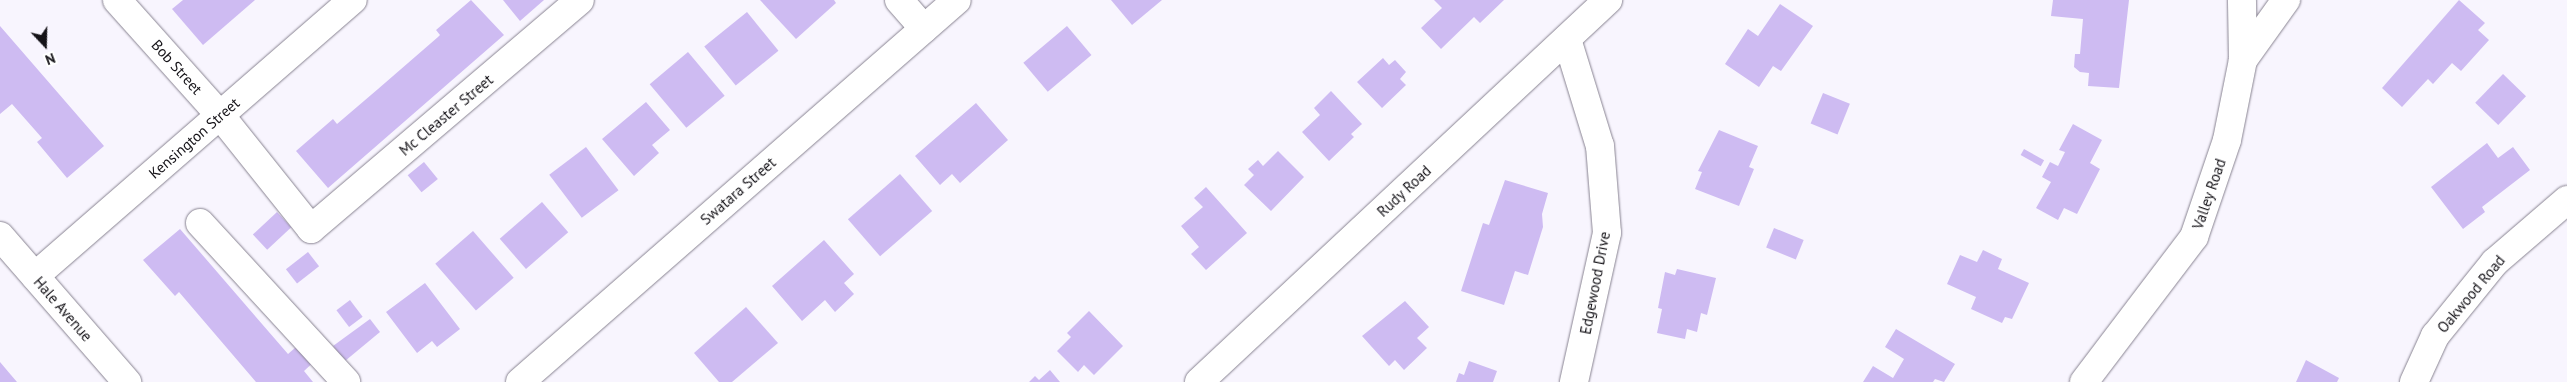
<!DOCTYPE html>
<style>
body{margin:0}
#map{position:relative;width:2567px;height:382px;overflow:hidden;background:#f8f5fe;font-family:"PT Sans",sans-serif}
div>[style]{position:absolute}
.building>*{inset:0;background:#cebbf2;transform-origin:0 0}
.roads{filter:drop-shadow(0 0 1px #888391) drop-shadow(0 0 1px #888391)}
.minor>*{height:28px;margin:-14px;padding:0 14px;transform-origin:14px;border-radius:14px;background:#fff}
span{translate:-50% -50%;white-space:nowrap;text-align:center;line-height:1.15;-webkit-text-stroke:4px #fff;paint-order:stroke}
.street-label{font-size:15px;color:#151318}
.north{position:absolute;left:20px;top:20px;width:50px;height:50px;-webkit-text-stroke:4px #fff;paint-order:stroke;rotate:159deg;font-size:14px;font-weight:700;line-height:20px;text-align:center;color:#151318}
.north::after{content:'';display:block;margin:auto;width:18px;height:22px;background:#151318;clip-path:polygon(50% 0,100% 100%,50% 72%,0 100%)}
</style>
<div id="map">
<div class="building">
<i style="clip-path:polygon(183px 0,255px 0,203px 45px,172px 9px)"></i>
<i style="clip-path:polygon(471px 0,504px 35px,328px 188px,296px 151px,333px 119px,337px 124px,378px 89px,438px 37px,440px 35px,436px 30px)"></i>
<i style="clip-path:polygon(503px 0,544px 0,520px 21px)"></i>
<i style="clip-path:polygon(760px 0,834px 0,836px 3px,796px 39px)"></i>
<i style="clip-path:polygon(1111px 0,1162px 0,1132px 25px)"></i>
<i style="clip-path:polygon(1434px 0,1504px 0,1480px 23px,1474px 17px,1441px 49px,1421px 28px,1442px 8px)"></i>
<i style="clip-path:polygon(2053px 0,2129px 0,2119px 88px,2088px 86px,2089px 73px,2080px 72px,2074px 67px,2075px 54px,2080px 54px,2083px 19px,2051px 16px)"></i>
<i style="clip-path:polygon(2459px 0,2485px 23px,2478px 30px,2489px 40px,2461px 71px,2452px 63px,2433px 84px,2428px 79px,2402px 107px,2382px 88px)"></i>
<i style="clip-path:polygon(1780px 4px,1813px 26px,1781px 71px,1773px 66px,1759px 87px,1725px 64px,1748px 29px,1758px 36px)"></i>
<i style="left:747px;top:12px;width:50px;height:55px;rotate:51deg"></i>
<i style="clip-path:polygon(0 26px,104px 146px,67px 178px,37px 142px,42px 138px,12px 104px,0 114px)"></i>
<i style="left:1067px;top:26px;width:38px;height:57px;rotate:50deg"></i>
<i style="left:688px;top:52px;width:57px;height:50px;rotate:50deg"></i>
<i style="clip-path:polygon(1383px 58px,1389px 65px,1395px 60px,1406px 72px,1400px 79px,1406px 85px,1382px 108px,1357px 82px)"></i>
<i style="left:2503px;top:74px;width:32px;height:40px;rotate:44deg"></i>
<i style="clip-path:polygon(1331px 91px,1362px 124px,1351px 134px,1354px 137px,1329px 161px,1302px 132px,1320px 115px,1314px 108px)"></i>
<i style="left:1823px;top:93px;width:29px;height:33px;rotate:22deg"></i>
<i style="clip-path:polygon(646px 102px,670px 130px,652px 145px,659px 153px,634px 176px,602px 139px)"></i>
<i style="clip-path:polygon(976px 103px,1008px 140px,960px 183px,952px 174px,940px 185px,915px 156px)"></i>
<i style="clip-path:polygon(2073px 124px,2102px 140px,2090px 163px,2100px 169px,2077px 214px,2064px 208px,2058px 220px,2036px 208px,2051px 182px,2042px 177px,2050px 162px,2058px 166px,2065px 152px,2059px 150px)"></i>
<i style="clip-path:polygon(1719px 130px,1758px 146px,1749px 167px,1754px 169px,1739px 206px,1695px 189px,1702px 172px,1698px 171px)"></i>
<i style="clip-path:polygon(2487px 143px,2498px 158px,2513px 147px,2530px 170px,2482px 207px,2485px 212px,2463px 229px,2431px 187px)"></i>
<i style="left:586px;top:147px;width:54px;height:46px;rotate:53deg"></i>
<i style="left:2024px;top:149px;width:23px;height:7px;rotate:29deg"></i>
<i style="clip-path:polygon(1278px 151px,1304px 177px,1271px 211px,1244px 185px,1254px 175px,1248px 169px,1258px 160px,1263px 166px)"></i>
<i style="left:424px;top:162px;width:22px;height:21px;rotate:51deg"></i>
<i style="left:900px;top:174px;width:49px;height:69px;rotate:49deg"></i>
<i style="clip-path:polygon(1505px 180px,1548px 193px,1542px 214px,1543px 227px,1528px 275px,1515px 271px,1504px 305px,1461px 291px,1483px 223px,1489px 225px)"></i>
<i style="clip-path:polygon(1206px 187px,1247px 233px,1206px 270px,1191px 254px,1199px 247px,1181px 226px,1203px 207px,1194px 198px)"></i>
<i style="left:542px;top:202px;width:40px;height:56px;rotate:49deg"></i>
<i style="left:277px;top:212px;width:21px;height:33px;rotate:47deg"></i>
<i style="left:1774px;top:228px;width:32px;height:21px;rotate:22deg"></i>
<i style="clip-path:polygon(180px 229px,288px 354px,303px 341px,318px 358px,304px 371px,313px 382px,256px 382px,179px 292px,175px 296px,143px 260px)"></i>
<i style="left:473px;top:231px;width:62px;height:50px;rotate:49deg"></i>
<i style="clip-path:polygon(824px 240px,854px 274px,844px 283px,854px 294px,835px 312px,825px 300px,802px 321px,772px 286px)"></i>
<i style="clip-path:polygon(1983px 250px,2002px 259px,1998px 269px,2029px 283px,2012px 319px,2005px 317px,2002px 323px,1971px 309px,1976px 297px,1947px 284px,1960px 255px,1977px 262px)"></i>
<i style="left:308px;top:252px;width:18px;height:28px;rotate:52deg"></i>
<i style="clip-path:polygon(1677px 269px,1716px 278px,1707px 315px,1701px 313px,1697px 332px,1687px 329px,1685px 339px,1657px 333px,1662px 309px,1658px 308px,1665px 272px,1675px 275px)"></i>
<i style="clip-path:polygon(425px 283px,460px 329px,437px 347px,432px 341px,417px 353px,386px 312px)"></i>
<i style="left:350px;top:300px;width:21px;height:17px;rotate:53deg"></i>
<i style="clip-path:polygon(1405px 301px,1429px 327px,1417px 338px,1427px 348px,1404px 370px,1395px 360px,1389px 366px,1362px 336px)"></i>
<i style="clip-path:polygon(746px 307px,778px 343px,732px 382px,719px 382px,694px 353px)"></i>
<i style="clip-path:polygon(1089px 311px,1123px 346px,1094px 375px,1084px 365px,1078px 372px,1057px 351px,1071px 337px,1067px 333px)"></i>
<i style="clip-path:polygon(370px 319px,380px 332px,345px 361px,333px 346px)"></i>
<i style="clip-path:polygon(1896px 329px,1955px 364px,1944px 382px,1935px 379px,1933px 382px,1863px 382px,1873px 366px,1893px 378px,1904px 359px,1885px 347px)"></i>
<i style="clip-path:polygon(2306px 360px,2339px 378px,2337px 382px,2296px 382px)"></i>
<i style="clip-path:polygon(1469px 361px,1497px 371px,1493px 382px,1456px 382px,1459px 373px,1464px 375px)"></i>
<i style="clip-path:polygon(0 362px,11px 375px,17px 382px,0 382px)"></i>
<i style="clip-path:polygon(1050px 370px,1060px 382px,1029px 382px,1035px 376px,1039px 380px)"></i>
</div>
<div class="roads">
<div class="minor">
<i style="left:117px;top:0;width:154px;rotate:48.2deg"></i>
<i style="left:220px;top:115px;width:146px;rotate:51.4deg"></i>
<i style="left:311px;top:229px;width:353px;rotate:-40.4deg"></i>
<i style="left:899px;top:0;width:38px;rotate:49deg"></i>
<i style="left:1567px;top:39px;width:112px;rotate:72.9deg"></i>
<i style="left:1600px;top:146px;width:87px;rotate:85.4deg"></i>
<i style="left:1607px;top:233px;width:153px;rotate:102.5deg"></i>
<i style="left:2243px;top:60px;width:74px;rotate:-54.4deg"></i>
<i style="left:200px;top:223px;width:216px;rotate:47.4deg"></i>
<i style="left:0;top:236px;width:194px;rotate:49deg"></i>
<i style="left:35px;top:276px;width:421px;rotate:-41deg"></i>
<i style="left:520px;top:382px;width:580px;rotate:-41.16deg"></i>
<i style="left:1199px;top:382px;width:560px;rotate:-43.05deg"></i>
<i style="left:2084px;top:382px;width:182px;rotate:-52.8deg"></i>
<i style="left:2194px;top:237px;width:102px;rotate:-71.2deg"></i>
<i style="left:2227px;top:140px;width:82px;rotate:-78.7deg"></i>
<i style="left:2243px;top:60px;width:60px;rotate:-91deg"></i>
<i style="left:2414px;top:382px;width:51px;rotate:-65.5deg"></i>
<i style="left:2435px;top:336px;width:95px;rotate:-51deg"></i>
<i style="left:2495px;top:262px;width:95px;rotate:-40.7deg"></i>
</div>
</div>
<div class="street-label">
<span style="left:177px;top:67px;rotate:48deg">Bob Street</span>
<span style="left:446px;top:115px;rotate:-40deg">Mc Cleaster Street</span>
<span style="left:194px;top:138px;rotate:-41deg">Kensington Street</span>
<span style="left:738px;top:191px;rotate:-41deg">Swatara Street</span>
<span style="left:1404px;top:191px;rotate:-43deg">Rudy Road</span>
<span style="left:2209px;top:194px;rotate:-71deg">Valley Road</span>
<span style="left:1595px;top:283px;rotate:-79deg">Edgewood Drive</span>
<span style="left:2471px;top:294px;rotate:-50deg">Oakwood Road</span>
<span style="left:63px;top:309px;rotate:49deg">Hale Avenue</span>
</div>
<div class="north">N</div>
</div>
